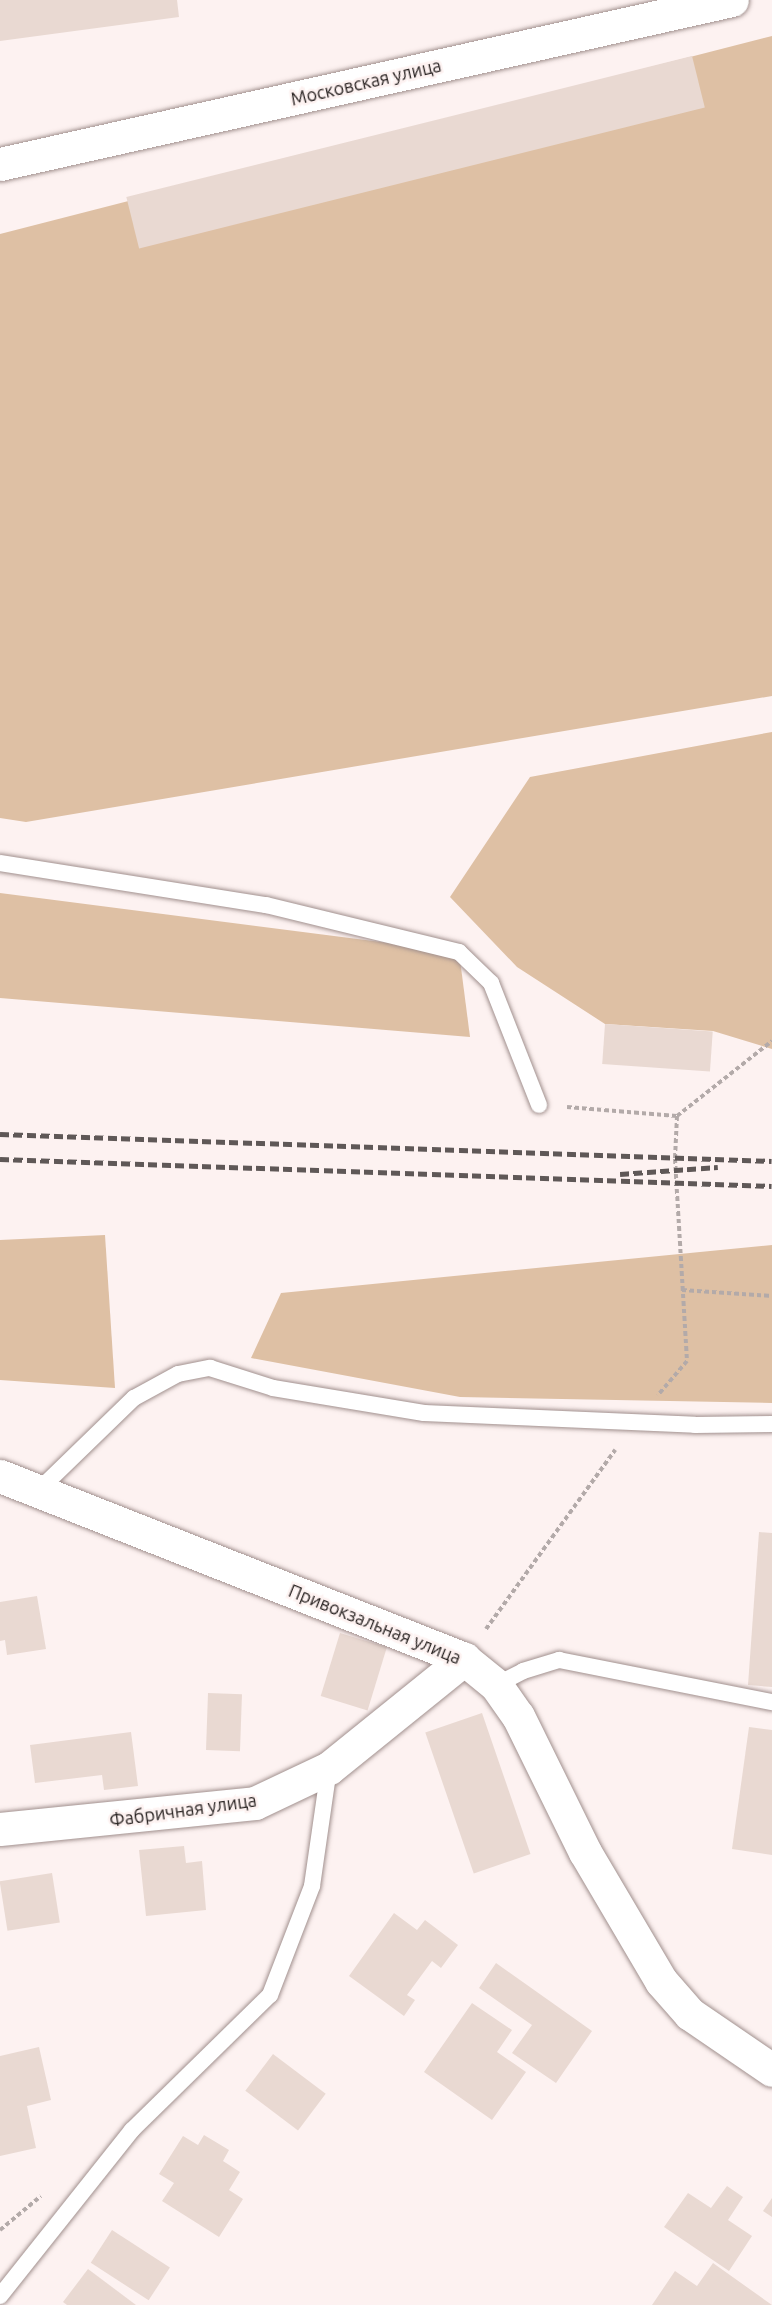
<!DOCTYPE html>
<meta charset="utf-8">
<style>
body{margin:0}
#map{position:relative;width:772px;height:2305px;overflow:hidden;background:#fdf2f1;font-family:Ubuntu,sans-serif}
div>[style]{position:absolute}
.green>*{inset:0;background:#dec0a4}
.building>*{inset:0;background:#e9d9d2;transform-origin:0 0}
.path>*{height:4px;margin-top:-2px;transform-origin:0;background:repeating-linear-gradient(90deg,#b3aaa9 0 4.5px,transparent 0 7.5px)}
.roads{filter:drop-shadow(0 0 2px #a1908e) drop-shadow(0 0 2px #a1908e)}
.lane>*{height:16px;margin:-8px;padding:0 8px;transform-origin:8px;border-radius:8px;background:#fff}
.street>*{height:33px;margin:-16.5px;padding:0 16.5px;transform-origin:16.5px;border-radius:16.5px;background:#fff}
.secondary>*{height:33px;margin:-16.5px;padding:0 16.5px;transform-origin:16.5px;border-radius:16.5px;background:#fff}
.rail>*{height:4.5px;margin-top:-2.25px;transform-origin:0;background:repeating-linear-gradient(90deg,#5f5857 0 9px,transparent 0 13.5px)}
span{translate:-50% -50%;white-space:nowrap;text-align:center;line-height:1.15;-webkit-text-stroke:5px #fdf2f1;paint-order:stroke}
.street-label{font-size:18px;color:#292322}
</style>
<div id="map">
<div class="green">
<i style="clip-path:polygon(772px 36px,772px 696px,26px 822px,0 818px,0 234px)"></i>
<i style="clip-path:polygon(772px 732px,772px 1049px,713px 1031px,605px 1024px,517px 967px,450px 897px,530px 777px)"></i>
<i style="clip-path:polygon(0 893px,459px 952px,470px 1037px,0 998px)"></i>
<i style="clip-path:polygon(105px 1235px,115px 1388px,0 1380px,0 1240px)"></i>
<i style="clip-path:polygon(772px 1245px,772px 1403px,460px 1397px,251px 1358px,281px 1293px)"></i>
</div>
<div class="building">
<i style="clip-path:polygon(0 0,177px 0,179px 17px,0 41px)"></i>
<i style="left:692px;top:56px;width:53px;height:583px;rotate:76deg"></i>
<i style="left:605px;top:1024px;width:108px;height:40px;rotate:4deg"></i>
<i style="clip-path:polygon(759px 1532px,772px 1533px,772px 1687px,748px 1685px)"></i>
<i style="clip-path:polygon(37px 1596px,46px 1649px,7px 1655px,5px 1640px,0 1641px,0 1602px)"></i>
<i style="left:340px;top:1633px;width:49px;height:66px;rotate:17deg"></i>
<i style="left:208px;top:1693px;width:34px;height:57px;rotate:2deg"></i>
<i style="left:482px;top:1713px;width:149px;height:60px;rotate:71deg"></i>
<i style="clip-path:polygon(749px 1727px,772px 1730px,772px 1855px,732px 1849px)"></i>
<i style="clip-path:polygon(131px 1732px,138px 1786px,104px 1790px,102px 1775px,35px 1783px,30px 1745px)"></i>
<i style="clip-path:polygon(184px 1846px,186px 1863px,202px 1861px,206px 1910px,146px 1916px,139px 1850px)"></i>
<i style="left:52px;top:1873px;width:50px;height:53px;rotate:81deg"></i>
<i style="clip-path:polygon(394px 1913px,417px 1930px,425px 1920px,458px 1945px,441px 1968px,432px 1961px,407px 1995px,415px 2000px,404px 2016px,349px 1976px)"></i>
<i style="clip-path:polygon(496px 1963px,592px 2031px,556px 2083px,512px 2053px,532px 2025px,479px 1988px)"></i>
<i style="clip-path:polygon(472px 2003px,512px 2030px,497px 2052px,526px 2072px,492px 2120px,424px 2072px)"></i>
<i style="clip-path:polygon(39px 2047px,51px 2100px,27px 2106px,36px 2148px,0 2156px,0 2056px)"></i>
<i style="left:273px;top:2054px;width:66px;height:46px;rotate:37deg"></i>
<i style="clip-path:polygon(204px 2135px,229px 2150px,223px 2161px,240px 2172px,229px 2190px,243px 2199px,219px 2237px,162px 2201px,174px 2183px,159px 2174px,183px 2136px,198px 2145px)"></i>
<i style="clip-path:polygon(727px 2186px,743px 2197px,728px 2220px,752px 2236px,729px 2271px,664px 2227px,688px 2193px,711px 2208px)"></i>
<i style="clip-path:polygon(772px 2198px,772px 2217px,763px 2211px)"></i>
<i style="left:112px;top:2230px;width:69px;height:39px;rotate:33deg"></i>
<i style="clip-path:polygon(713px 2263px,772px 2305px,652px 2305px,675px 2271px,697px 2286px)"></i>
<i style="clip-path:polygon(88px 2269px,136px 2305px,67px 2305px,63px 2302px)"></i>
</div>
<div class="path">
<i style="left:567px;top:1107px;width:110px;rotate:4.7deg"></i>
<i style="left:677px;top:1116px;width:43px;rotate:92.7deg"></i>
<i style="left:675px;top:1159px;width:202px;rotate:86.6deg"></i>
<i style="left:687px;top:1361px;width:45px;rotate:130.5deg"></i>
<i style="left:677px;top:1116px;width:121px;rotate:-38.3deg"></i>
<i style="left:682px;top:1290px;width:90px;rotate:3.8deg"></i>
<i style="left:486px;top:1629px;width:221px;rotate:-54.2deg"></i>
<i style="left:0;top:2230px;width:53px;rotate:-39.7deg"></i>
</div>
<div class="roads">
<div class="lane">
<i style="left:0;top:863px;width:269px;rotate:9deg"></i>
<i style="left:266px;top:905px;width:199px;rotate:13.7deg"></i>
<i style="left:459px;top:952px;width:45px;rotate:44.1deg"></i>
<i style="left:491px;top:983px;width:131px;rotate:68.5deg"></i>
<i style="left:40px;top:1489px;width:131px;rotate:-44.1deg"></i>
<i style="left:134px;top:1398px;width:50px;rotate:-28.6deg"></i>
<i style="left:178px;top:1374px;width:33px;rotate:-11deg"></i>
<i style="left:210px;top:1368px;width:66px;rotate:17.6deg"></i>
<i style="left:273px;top:1388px;width:153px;rotate:9.4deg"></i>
<i style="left:424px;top:1413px;width:271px;rotate:2.5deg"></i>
<i style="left:695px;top:1425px;width:77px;rotate:-0.7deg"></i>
<i style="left:496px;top:1685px;width:30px;rotate:-27deg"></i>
<i style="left:523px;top:1671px;width:38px;rotate:-17deg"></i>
<i style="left:559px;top:1660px;width:217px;rotate:11.2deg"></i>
<i style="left:0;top:2296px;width:212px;rotate:-51.5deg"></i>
<i style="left:132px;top:2130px;width:193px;rotate:-44.4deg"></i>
<i style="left:270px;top:1995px;width:117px;rotate:-68.9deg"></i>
<i style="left:312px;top:1886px;width:119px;rotate:-81.8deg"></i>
</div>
<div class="street">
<i style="left:0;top:1476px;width:499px;rotate:21.5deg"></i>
<i style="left:464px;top:1659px;width:41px;rotate:39.1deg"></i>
<i style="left:496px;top:1685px;width:38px;rotate:55deg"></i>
<i style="left:518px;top:1716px;width:152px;rotate:63.8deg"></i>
<i style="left:585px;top:1852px;width:150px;rotate:59.5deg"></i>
<i style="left:661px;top:1981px;width:44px;rotate:48.7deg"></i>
<i style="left:690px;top:2014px;width:99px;rotate:34.3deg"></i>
<i style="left:0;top:1829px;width:256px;rotate:-5.8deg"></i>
<i style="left:255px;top:1803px;width:82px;rotate:-25.3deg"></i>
<i style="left:329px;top:1768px;width:174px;rotate:-38.9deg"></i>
</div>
<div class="secondary">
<i style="left:0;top:164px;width:750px;rotate:-12.63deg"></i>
</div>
</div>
<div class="rail">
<i style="left:0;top:1134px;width:772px;rotate:2deg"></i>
<i style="left:0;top:1159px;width:772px;rotate:2deg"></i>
<i style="left:620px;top:1174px;width:98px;rotate:-4.1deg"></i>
</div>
<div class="street-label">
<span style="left:366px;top:82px;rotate:-13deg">Московская улица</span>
<span style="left:375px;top:1624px;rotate:22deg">Привокзальная улица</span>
<span style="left:183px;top:1810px;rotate:-8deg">Фабричная улица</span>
</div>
</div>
